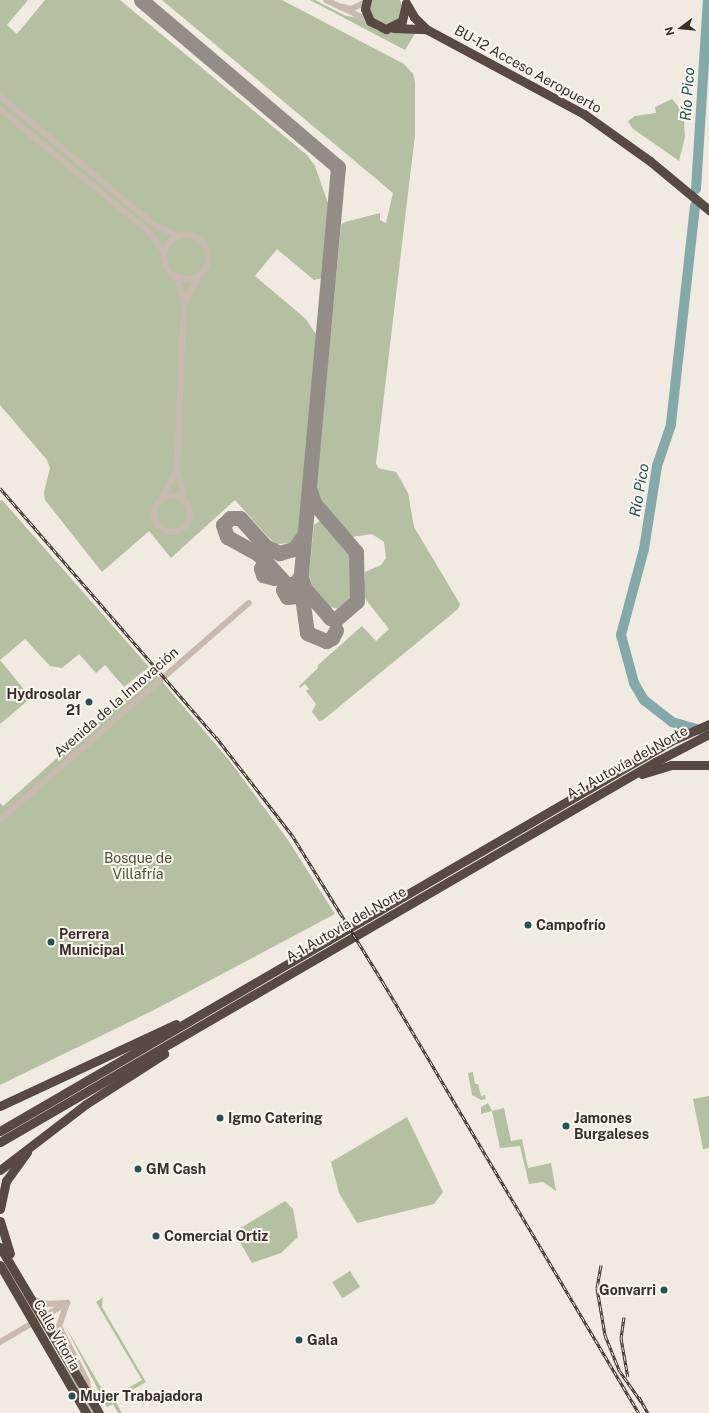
<!DOCTYPE html>
<meta charset="utf-8">
<style>
body{margin:0}
#map{position:relative;width:709px;height:1413px;overflow:hidden;background:#f1eae1;font-family:"Public Sans",sans-serif}
div>[style]{position:absolute}
.green>*{inset:0;background:#b5bfa2;transform-origin:0 0}
.river>*{height:10px;margin:-5px;padding:0 5px;transform-origin:5px;border-radius:5px;background:#83a9ab}
.taxiway>*{height:15px;margin:-7.5px;padding:0 7.5px;transform-origin:7.5px;border-radius:7.5px;background:#948c86}
.minor>*{height:6px;margin:-3px;padding:0 3px;transform-origin:3px;border-radius:3px;background:#c8baae}
.minor>.ring{margin:-3px;padding:0;box-sizing:content-box;background:none;border:6px solid #c8baae;border-radius:50%}
.highway>*{height:9px;margin:-4.5px;padding:0 4.5px;transform-origin:4.5px;border-radius:4.5px;background:#584a43}
.rail>*{height:3px;margin-top:-1.5px;transform-origin:0;background:repeating-linear-gradient(90deg,#f9f4ed 0 4.5px,#382f2b 0 9px);box-sizing:border-box;border-block:1px solid #382f2b}
.dots>*{width:11px;height:11px;translate:-50% -50%;box-sizing:border-box;border:2px solid #f9f4ed;border-radius:50%}
span{translate:-50% -50%;white-space:nowrap;text-align:center;line-height:1.15;-webkit-text-stroke:4px #f9f4ed;paint-order:stroke}
.street-label{font-size:14px;color:#382f2b}
.poi-label{font-size:14px;color:#382f2b;font-weight:700}
.right{translate:-100% -50%;text-align:right}
.left{translate:0 -50%;text-align:left}
.park-label{font-size:14px;color:#475332}
.water-label{font-size:15px;color:#255255;font-style:italic}
.north{position:absolute;left:661px;top:8px;width:40px;height:40px;-webkit-text-stroke:3px #f9f4ed;paint-order:stroke;rotate:254deg;font-size:11px;font-weight:700;line-height:16px;text-align:center;color:#382f2b}
.north::after{content:'';display:block;margin:auto;width:14px;height:18px;background:#382f2b;clip-path:polygon(50% 0,100% 100%,50% 72%,0 100%)}
</style>
<div id="map">
<div class="green">
<i style="clip-path:polygon(0 0,28px 0,7px 25px,17px 34px,45px 0,120px 0,307px 155px,315px 166px,329px 206px,323px 278px,314px 280px,277px 249px,255px 276px,306px 319px,317px 336px,298px 532px,291px 543px,276px 544px,268px 537px,235px 500px,171px 558px,149px 531px,102px 572px,45px 500px,44px 492px,50px 468px,47px 460px,0 405px)"></i>
<i style="clip-path:polygon(162px 0,282px 0,404px 64px,413px 74px,415px 82px,415px 135px,376px 463px,378px 468px,396px 472px,402px 482px,408px 493px,414px 527px,460px 604px,458px 609px,323px 720px,319px 721px,312px 712px,316px 704px,306px 691px,309px 689px,305px 684px,300px 688px,299px 686px,318px 668px,318px 665px,362px 626px,376px 641px,389px 629px,363px 596px,365px 572px,381px 565px,386px 558px,384px 542px,372px 534px,352px 537px,318px 498px,316px 491px,341px 225px,345px 222px,380px 213px,380px 220px,386px 223px,393px 193px)"></i>
<i style="clip-path:polygon(310px 0,315px 0,346px 16px,359px 18px,378px 31px,416px 32px,405px 50px)"></i>
<i style="clip-path:polygon(372px 0,400px 0,403px 7px,400px 17px,388px 25px,375px 21px,369px 8px)"></i>
<i style="clip-path:polygon(672px 99px,679px 107px,684px 121px,685px 137px,679px 161px,632px 128px,628px 121px,635px 116px,656px 113px,655px 107px)"></i>
<i style="clip-path:polygon(2px 500px,149px 667px,124px 687px,105px 665px,96px 673px,79px 654px,62px 668px,50px 666px,25px 639px,0 660px,31px 698px,0 724px,0 501px)"></i>
<i style="clip-path:polygon(321px 520px,349px 549px,354px 561px,351px 597px,339px 609px,330px 607px,313px 588px,309px 575px,314px 525px)"></i>
<i style="clip-path:polygon(154px 672px,229px 760px,288px 840px,335px 914px,154px 1010px,0 1085px,0 803px,3px 806px)"></i>
<i style="clip-path:polygon(473px 1072px,475px 1084px,478px 1084px,481px 1096px,485px 1095px,486px 1099px,481px 1100px,472px 1095px,468px 1073px)"></i>
<i style="clip-path:polygon(709px 1096px,709px 1148px,703px 1149px,693px 1099px)"></i>
<i style="clip-path:polygon(488px 1103px,492px 1111px,504px 1108px,511px 1141px,522px 1139px,528px 1168px,551px 1163px,556px 1191px,543px 1182px,529px 1184px,520px 1146px,500px 1148px,492px 1111px,481px 1114px,481px 1107px)"></i>
<i style="clip-path:polygon(407px 1117px,443px 1192px,434px 1204px,357px 1223px,339px 1193px,331px 1162px)"></i>
<i style="clip-path:polygon(285px 1201px,293px 1209px,298px 1237px,281px 1253px,252px 1263px,234px 1232px)"></i>
<i style="left:350px;top:1271px;width:19px;height:21px;rotate:58deg"></i>
<i style="clip-path:polygon(103px 1297px,102px 1307px,146px 1382px,125px 1394px,123px 1391px,142px 1380px,96px 1302px)"></i>
<i style="clip-path:polygon(64px 1324px,106px 1396px,112px 1394px,122px 1413px,118px 1413px,113px 1404px,107px 1407px)"></i>
<i style="clip-path:polygon(57px 1355px,73px 1376px,94px 1413px,91px 1413px)"></i>
</div>
<div class="river">
<i style="left:696px;top:189px;width:189px;rotate:-86.4deg"></i>
<i style="left:695px;top:206px;width:220px;rotate:96.3deg"></i>
<i style="left:671px;top:425px;width:43px;rotate:108.9deg"></i>
<i style="left:657px;top:466px;width:84px;rotate:98.9deg"></i>
<i style="left:644px;top:549px;width:89px;rotate:105deg"></i>
<i style="left:621px;top:635px;width:50px;rotate:74.8deg"></i>
<i style="left:634px;top:683px;width:20px;rotate:60deg"></i>
<i style="left:644px;top:700px;width:36px;rotate:38deg"></i>
<i style="left:672px;top:722px;width:32px;rotate:16deg"></i>
</div>
<div class="taxiway">
<i style="left:141px;top:0;width:258px;rotate:40.3deg"></i>
<i style="left:338px;top:167px;width:418px;rotate:95.2deg"></i>
<i style="left:300px;top:583px;width:50px;rotate:82deg"></i>
<i style="left:307px;top:633px;width:21px;rotate:23deg"></i>
<i style="left:326px;top:641px;width:7px;rotate:-27deg"></i>
<i style="left:332px;top:638px;width:9px;rotate:-63deg"></i>
<i style="left:301px;top:575px;width:11px;rotate:124deg"></i>
<i style="left:295px;top:584px;width:9px;rotate:180deg"></i>
<i style="left:286px;top:584px;width:41px;rotate:-133deg"></i>
<i style="left:258px;top:554px;width:35px;rotate:-151deg"></i>
<i style="left:227px;top:537px;width:13px;rotate:-108deg"></i>
<i style="left:223px;top:525px;width:10px;rotate:-45deg"></i>
<i style="left:230px;top:518px;width:10px"></i>
<i style="left:240px;top:518px;width:38px;rotate:48deg"></i>
<i style="left:265px;top:546px;width:16px;rotate:27deg"></i>
<i style="left:279px;top:553px;width:16px;rotate:-15deg"></i>
<i style="left:294px;top:549px;width:17px;rotate:-54deg"></i>
<i style="left:274px;top:578px;width:11px;rotate:-165deg"></i>
<i style="left:263px;top:575px;width:7px;rotate:-106deg"></i>
<i style="left:261px;top:568px;width:8px;rotate:-50deg"></i>
<i style="left:266px;top:562px;width:28px;rotate:48deg"></i>
<i style="left:285px;top:583px;width:7px;rotate:106deg"></i>
<i style="left:283px;top:590px;width:8px;rotate:60deg"></i>
<i style="left:287px;top:597px;width:9px;rotate:-6deg"></i>
<i style="left:296px;top:596px;width:13px;rotate:-72deg"></i>
<i style="left:302px;top:580px;width:9px;rotate:72deg"></i>
<i style="left:305px;top:589px;width:38px;rotate:49deg"></i>
<i style="left:330px;top:618px;width:5px;rotate:22deg"></i>
<i style="left:335px;top:620px;width:29px;rotate:-41deg"></i>
<i style="left:357px;top:601px;width:49px;rotate:-91.2deg"></i>
<i style="left:356px;top:552px;width:65px;rotate:-130.6deg"></i>
<i style="left:314px;top:503px;width:13px;rotate:-108deg"></i>
</div>
<div class="minor">
<i style="left:326px;top:0;width:49px;rotate:25.5deg"></i>
<i style="left:343px;top:7px;width:8px;rotate:14deg"></i>
<i style="left:351px;top:9px;width:17px;rotate:-25deg"></i>
<i style="left:0;top:96px;width:199px;rotate:39.9deg"></i>
<i style="left:153px;top:224px;width:29px;rotate:25deg"></i>
<i style="left:0;top:109px;width:193px;rotate:39.5deg"></i>
<i style="left:149px;top:232px;width:26px;rotate:53deg"></i>
<i class="ring" style="left:164px;top:235px;width:38px;height:38px"></i>
<i style="left:177px;top:277px;width:28px;rotate:75deg"></i>
<i class="ring" style="left:154px;top:496px;width:30px;height:30px"></i>
<i style="left:162px;top:498px;width:31px;rotate:-63deg"></i>
<i style="left:184px;top:500px;width:33px;rotate:-102deg"></i>
<i style="left:177px;top:468px;width:164px;rotate:-87.6deg"></i>
<i style="left:184px;top:304px;width:30px;rotate:-63deg"></i>
<i style="left:0;top:820px;width:330px;rotate:-41.1deg"></i>
<i style="left:24px;top:1298px;width:20px;rotate:57deg"></i>
<i style="left:35px;top:1315px;width:8px;rotate:14deg"></i>
<i style="left:32px;top:1299px;width:17px;rotate:17deg"></i>
<i style="left:48px;top:1304px;width:17px;rotate:-3deg"></i>
<i style="left:67px;top:1303px;width:24px;rotate:109deg"></i>
<i style="left:59px;top:1326px;width:62px;rotate:63deg"></i>
<i style="left:87px;top:1381px;width:13px;rotate:81deg"></i>
<i style="left:0;top:1342px;width:78px;rotate:-30.2deg"></i>
</div>
<div class="highway">
<i style="left:367px;top:0;width:9px;rotate:103deg"></i>
<i style="left:365px;top:9px;width:13px;rotate:67deg"></i>
<i style="left:370px;top:21px;width:18px;rotate:27deg"></i>
<i style="left:386px;top:29px;width:18px;rotate:-27deg"></i>
<i style="left:402px;top:21px;width:18px;rotate:-77deg"></i>
<i style="left:406px;top:3px;width:16px;rotate:60deg"></i>
<i style="left:414px;top:17px;width:17px;rotate:45deg"></i>
<i style="left:426px;top:29px;width:179px;rotate:28.3deg"></i>
<i style="left:584px;top:114px;width:81px;rotate:35.5deg"></i>
<i style="left:650px;top:161px;width:77px;rotate:39.7deg"></i>
<i style="left:393px;top:28px;width:33px;rotate:2deg"></i>
<i style="left:642px;top:774px;width:30px;rotate:-17deg"></i>
<i style="left:671px;top:765px;width:38px"></i>
<i style="left:0;top:1106px;width:194px;rotate:-25deg"></i>
<i style="left:0;top:1131px;width:776px;rotate:-30.17deg"></i>
<i style="left:671px;top:741px;width:42px;rotate:-24.1deg"></i>
<i style="left:0;top:1142px;width:757px;rotate:-30.12deg"></i>
<i style="left:655px;top:762px;width:61px;rotate:-27.4deg"></i>
<i style="left:0;top:1170px;width:108px;rotate:-37.5deg"></i>
<i style="left:86px;top:1104px;width:93px;rotate:-32.7deg"></i>
<i style="left:0;top:1209px;width:29px;rotate:-78deg"></i>
<i style="left:6px;top:1181px;width:36px;rotate:-54deg"></i>
<i style="left:0;top:1221px;width:34px;rotate:73deg"></i>
<i style="left:0;top:1247px;width:193px;rotate:59.2deg"></i>
<i style="left:0;top:1265px;width:171px;rotate:59.8deg"></i>
</div>
<div class="rail">
<i style="left:0;top:488px;width:330px;rotate:49.1deg"></i>
<i style="left:216px;top:737px;width:124px;rotate:52.2deg"></i>
<i style="left:292px;top:835px;width:175px;rotate:58.3deg"></i>
<i style="left:384px;top:984px;width:499px;rotate:59.3deg"></i>
<i style="left:601px;top:1265px;width:23px;rotate:100deg"></i>
<i style="left:597px;top:1288px;width:48px;rotate:80.3deg"></i>
<i style="left:605px;top:1335px;width:38px;rotate:68deg"></i>
<i style="left:619px;top:1370px;width:39px;rotate:55deg"></i>
<i style="left:624px;top:1317px;width:21px;rotate:98deg"></i>
<i style="left:621px;top:1338px;width:39px;rotate:80deg"></i>
<i style="left:639px;top:1397px;width:18px;rotate:61deg"></i>
</div>
<div class="dots">
<i style="left:89px;top:702px;background:#255255"></i>
<i style="left:528px;top:925px;background:#255255"></i>
<i style="left:51px;top:942px;background:#255255"></i>
<i style="left:220px;top:1118px;background:#255255"></i>
<i style="left:566px;top:1126px;background:#255255"></i>
<i style="left:138px;top:1169px;background:#255255"></i>
<i style="left:156px;top:1236px;background:#255255"></i>
<i style="left:664px;top:1290px;background:#255255"></i>
<i style="left:299px;top:1340px;background:#255255"></i>
<i style="left:72px;top:1396px;background:#255255"></i>
</div>
<div class="street-label">
<span style="left:528px;top:69px;rotate:29deg">BU-12 Acceso Aeropuerto</span>
<span style="left:116px;top:702px;rotate:-41deg">Avenida de la Innovación</span>
<span style="left:627px;top:762px;rotate:-29deg">A-1 Autovía del Norte</span>
<span style="left:346px;top:924px;rotate:-30deg">A-1 Autovía del Norte</span>
<span style="left:57px;top:1335px;rotate:60deg">Calle Vitoria</span>
</div>
<div class="poi-label">
<span class="right" style="left:81px;top:702px">Hydrosolar<br>21</span>
<span class="left" style="left:536px;top:925px">Campofrío</span>
<span class="left" style="left:59px;top:942px">Perrera<br>Municipal</span>
<span class="left" style="left:228px;top:1118px">Igmo Catering</span>
<span class="left" style="left:574px;top:1126px">Jamones<br>Burgaleses</span>
<span class="left" style="left:146px;top:1169px">GM Cash</span>
<span class="left" style="left:164px;top:1236px">Comercial Ortiz</span>
<span class="right" style="left:656px;top:1290px">Gonvarri</span>
<span class="left" style="left:307px;top:1340px">Gala</span>
<span class="left" style="left:80px;top:1396px">Mujer Trabajadora</span>
</div>
<div class="park-label">
<span style="left:138px;top:866px">Bosque de<br>Villafría</span>
</div>
<div class="water-label">
<span style="left:687px;top:94px;rotate:-86deg">Río Pico</span>
<span style="left:639px;top:490px;rotate:-80deg">Río Pico</span>
</div>
<div class="north">N</div>
</div>
